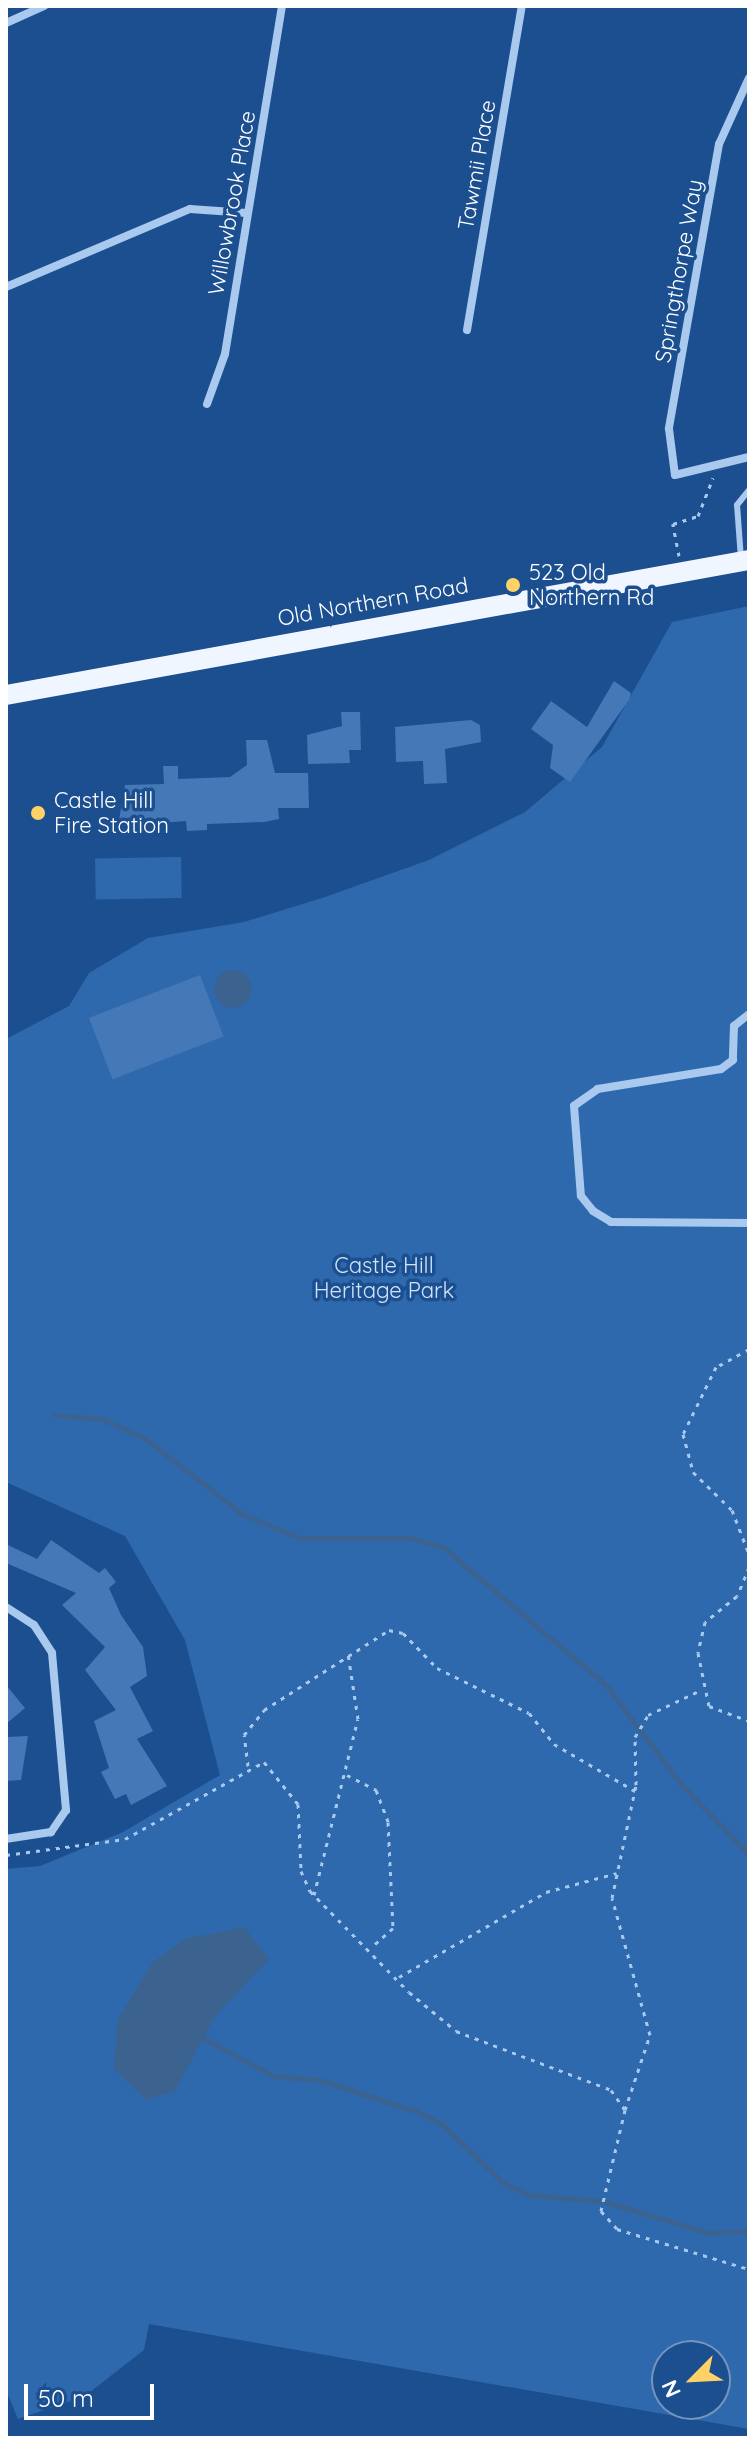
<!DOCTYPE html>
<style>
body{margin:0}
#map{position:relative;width:755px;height:2444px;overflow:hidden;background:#1b4f8f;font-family:Quicksand,sans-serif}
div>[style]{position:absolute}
.green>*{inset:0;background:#2e69ad;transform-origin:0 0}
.water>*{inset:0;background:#3c6290}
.round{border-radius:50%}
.stream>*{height:5px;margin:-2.5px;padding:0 2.5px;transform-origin:2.5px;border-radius:2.5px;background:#3c6290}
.building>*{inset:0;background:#4478b7;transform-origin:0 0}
.path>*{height:3px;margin-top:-1.5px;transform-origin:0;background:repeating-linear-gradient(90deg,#a9c9ee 0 4px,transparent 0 10px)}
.service>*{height:6px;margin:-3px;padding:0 3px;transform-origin:3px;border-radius:3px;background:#a9c9ee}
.minor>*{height:8px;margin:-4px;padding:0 4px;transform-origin:4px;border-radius:4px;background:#a9c9ee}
.primary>*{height:20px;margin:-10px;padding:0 10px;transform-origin:10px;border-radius:10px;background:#f0f6ff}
.dots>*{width:22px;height:22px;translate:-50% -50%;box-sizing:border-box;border:4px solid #1b4f8f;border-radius:50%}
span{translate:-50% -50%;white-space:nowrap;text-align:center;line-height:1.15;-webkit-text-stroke:7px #1b4f8f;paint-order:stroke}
.street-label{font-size:22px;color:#fff}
.poi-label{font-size:22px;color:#fff}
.left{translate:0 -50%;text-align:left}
.park-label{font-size:22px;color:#cfe3fa}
.frame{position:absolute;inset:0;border:8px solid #fff;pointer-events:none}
.north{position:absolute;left:651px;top:2340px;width:80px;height:80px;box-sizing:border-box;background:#1b4f8f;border:2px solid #7695bc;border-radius:50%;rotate:246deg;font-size:22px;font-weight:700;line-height:32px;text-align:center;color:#fff}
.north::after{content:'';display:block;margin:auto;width:28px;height:36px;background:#ffd166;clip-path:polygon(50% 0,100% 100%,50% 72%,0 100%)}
.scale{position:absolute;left:24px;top:2384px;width:130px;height:36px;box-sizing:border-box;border:4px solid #fff;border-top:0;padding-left:10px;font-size:24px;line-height:28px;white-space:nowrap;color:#fff;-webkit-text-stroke:6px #1b4f8f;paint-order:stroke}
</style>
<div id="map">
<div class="green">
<i style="clip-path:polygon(evenodd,749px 606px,749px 2429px,149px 2324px,144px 2350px,85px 2396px,18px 2419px,6px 2390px,6px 1869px,40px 1866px,123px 1832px,220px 1775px,185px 1640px,125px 1536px,6px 1482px,6px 1039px,69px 1006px,89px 973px,148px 938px,244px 922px,325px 897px,429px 860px,525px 812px,602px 747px,672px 622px,749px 606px,667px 2356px,715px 2356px,715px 2404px,667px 2404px,667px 2356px)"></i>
<i style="left:181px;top:857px;width:41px;height:86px;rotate:89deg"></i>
</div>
<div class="water">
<i class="round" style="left:214px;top:970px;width:38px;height:38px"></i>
<i style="clip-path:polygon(244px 1927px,269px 1959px,214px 2018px,175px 2091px,146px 2100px,114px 2069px,117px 2021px,152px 1963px,184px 1939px)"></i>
</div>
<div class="stream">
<i style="left:55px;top:1415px;width:47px;rotate:4.9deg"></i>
<i style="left:102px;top:1419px;width:48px;rotate:24.4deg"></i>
<i style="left:146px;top:1439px;width:122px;rotate:38deg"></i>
<i style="left:242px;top:1514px;width:63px;rotate:22.5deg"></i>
<i style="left:300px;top:1538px;width:111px"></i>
<i style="left:411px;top:1538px;width:34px;rotate:17deg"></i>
<i style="left:444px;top:1548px;width:212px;rotate:40.2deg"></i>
<i style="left:606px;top:1685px;width:124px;rotate:52.9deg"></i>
<i style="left:681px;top:1784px;width:98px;rotate:46.2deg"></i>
<i style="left:203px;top:2038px;width:80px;rotate:28.5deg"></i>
<i style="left:273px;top:2076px;width:46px;rotate:5deg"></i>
<i style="left:319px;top:2080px;width:104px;rotate:17.9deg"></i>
<i style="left:418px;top:2112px;width:28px;rotate:27deg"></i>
<i style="left:443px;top:2125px;width:83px;rotate:44deg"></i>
<i style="left:503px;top:2183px;width:29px;rotate:25deg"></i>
<i style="left:529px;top:2195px;width:74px;rotate:4.6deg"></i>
<i style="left:603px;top:2201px;width:110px;rotate:16.9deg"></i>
<i style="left:708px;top:2233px;width:41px;rotate:-2.8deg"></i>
</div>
<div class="building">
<i style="clip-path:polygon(614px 681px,631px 693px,629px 700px,570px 782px,550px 768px,553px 745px,531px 729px,551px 701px,587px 727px)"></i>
<i style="clip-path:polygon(341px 712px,360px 712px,361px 750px,349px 750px,350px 763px,308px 764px,307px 735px,342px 726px)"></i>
<i style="clip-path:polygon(471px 720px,480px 725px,481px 742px,445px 749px,447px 783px,424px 784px,423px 761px,396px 762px,395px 727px)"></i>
<i style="clip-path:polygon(246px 740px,267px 740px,275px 773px,308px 773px,309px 808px,278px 808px,279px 819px,264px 822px,207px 824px,207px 830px,187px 831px,186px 821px,118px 826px,125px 785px,164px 784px,163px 766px,178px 766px,178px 779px,230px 777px,247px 765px)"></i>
<i style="left:200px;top:975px;width:66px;height:119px;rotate:69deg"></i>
<i style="clip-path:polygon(51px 1540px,99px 1573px,105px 1568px,116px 1582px,109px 1588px,121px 1615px,143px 1647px,147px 1676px,130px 1687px,153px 1731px,137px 1739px,167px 1786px,131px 1805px,126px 1794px,115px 1799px,101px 1772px,109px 1768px,94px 1721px,116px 1710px,85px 1670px,105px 1647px,62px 1605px,76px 1593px,6px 1563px,6px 1544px,37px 1559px)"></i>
<i style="clip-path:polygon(6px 1685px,25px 1708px,6px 1724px)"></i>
<i style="clip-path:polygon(28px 1736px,21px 1780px,6px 1781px,6px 1737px)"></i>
</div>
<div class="path">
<i style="left:679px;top:556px;width:33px;rotate:-101deg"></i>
<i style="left:673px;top:524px;width:26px;rotate:-18deg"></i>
<i style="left:698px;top:516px;width:41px;rotate:-68.5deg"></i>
<i style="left:749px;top:1349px;width:38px;rotate:151deg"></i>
<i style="left:716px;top:1367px;width:75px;rotate:116.2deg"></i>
<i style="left:683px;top:1434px;width:39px;rotate:75deg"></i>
<i style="left:693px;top:1472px;width:54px;rotate:44.3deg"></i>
<i style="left:732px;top:1510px;width:47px;rotate:68.9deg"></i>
<i style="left:749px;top:1567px;width:31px;rotate:112deg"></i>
<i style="left:737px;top:1596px;width:41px;rotate:140.9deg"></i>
<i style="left:705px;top:1622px;width:32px;rotate:103deg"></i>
<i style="left:698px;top:1653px;width:54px;rotate:78.3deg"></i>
<i style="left:709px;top:1706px;width:43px;rotate:20.6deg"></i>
<i style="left:248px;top:1766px;width:31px;rotate:-97deg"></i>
<i style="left:244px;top:1735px;width:32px;rotate:-51deg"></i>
<i style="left:264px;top:1710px;width:148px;rotate:-32.6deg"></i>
<i style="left:389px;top:1630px;width:14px;rotate:12deg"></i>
<i style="left:403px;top:1633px;width:49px;rotate:45.8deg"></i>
<i style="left:437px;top:1668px;width:102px;rotate:26.1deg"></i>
<i style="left:529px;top:1713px;width:40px;rotate:51deg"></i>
<i style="left:554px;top:1744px;width:94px;rotate:30.1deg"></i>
<i style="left:347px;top:1775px;width:33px;rotate:27deg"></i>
<i style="left:376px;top:1790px;width:34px;rotate:69deg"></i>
<i style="left:388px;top:1822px;width:106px;rotate:87.3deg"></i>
<i style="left:393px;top:1928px;width:28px;rotate:138deg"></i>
<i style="left:6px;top:1855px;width:120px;rotate:-7.7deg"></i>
<i style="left:125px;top:1839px;width:159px;rotate:-29deg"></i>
<i style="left:264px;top:1762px;width:54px;rotate:51deg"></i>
<i style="left:298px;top:1804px;width:67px;rotate:87.4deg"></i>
<i style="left:301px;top:1871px;width:22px;rotate:66deg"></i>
<i style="left:310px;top:1891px;width:141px;rotate:45.6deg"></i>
<i style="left:409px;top:1992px;width:61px;rotate:39.7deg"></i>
<i style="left:456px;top:2031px;width:166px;rotate:20.8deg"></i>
<i style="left:611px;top:2090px;width:24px;rotate:55deg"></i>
<i style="left:625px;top:2110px;width:104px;rotate:103.4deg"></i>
<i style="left:601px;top:2211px;width:24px;rotate:48deg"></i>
<i style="left:617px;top:2229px;width:138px;rotate:16.9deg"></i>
<i style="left:314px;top:1895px;width:181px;rotate:-76deg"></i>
<i style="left:358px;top:1719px;width:66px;rotate:-98.7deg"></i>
<i style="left:399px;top:1977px;width:170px;rotate:-30deg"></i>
<i style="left:546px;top:1892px;width:73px;rotate:-15deg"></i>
<i style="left:625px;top:2110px;width:79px;rotate:-71.6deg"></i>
<i style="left:650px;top:2035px;width:142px;rotate:-105.5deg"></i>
<i style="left:612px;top:1898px;width:116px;rotate:-78deg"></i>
<i style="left:636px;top:1785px;width:48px;rotate:-91.2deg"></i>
<i style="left:635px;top:1737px;width:26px;rotate:-59deg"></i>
<i style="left:648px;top:1715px;width:59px;rotate:-25.3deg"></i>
</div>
<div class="service">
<i style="left:741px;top:559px;width:54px;rotate:-94.2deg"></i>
<i style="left:737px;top:505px;width:19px;rotate:-51deg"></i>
</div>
<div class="minor">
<i style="left:6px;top:23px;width:42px;rotate:-24.1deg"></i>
<i style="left:749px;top:78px;width:72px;rotate:114.4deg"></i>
<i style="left:719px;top:144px;width:289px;rotate:100deg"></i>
<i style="left:669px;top:429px;width:46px;rotate:82.6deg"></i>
<i style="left:675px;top:475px;width:76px;rotate:-13.7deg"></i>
<i style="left:6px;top:287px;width:200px;rotate:-23deg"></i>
<i style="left:190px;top:209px;width:57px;rotate:4deg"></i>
<i style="left:467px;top:330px;width:329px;rotate:-80.4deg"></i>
<i style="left:207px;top:404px;width:53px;rotate:-70.2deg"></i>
<i style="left:225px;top:354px;width:353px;rotate:-80.7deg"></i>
<i style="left:749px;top:1014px;width:19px;rotate:141deg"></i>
<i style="left:734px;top:1026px;width:34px;rotate:92deg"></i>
<i style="left:733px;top:1060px;width:15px;rotate:143deg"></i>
<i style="left:721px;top:1069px;width:125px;rotate:170.8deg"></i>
<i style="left:598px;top:1089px;width:29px;rotate:145deg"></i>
<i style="left:574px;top:1106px;width:90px;rotate:85.6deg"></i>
<i style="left:581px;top:1196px;width:19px;rotate:51deg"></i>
<i style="left:593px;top:1211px;width:21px;rotate:31deg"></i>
<i style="left:611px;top:1222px;width:138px;rotate:0.4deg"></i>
<i style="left:6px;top:1607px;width:33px;rotate:33deg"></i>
<i style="left:34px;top:1625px;width:33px;rotate:57deg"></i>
<i style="left:52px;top:1653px;width:158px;rotate:84.9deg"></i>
<i style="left:66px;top:1810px;width:27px;rotate:124deg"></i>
<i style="left:51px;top:1832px;width:46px;rotate:171.2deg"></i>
</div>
<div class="primary">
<i style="left:6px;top:695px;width:755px;rotate:-10.3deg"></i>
</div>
<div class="dots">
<i style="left:513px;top:585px;background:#ffd166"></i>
<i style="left:38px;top:813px;background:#ffd166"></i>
</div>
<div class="street-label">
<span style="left:477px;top:165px;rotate:-80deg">Tawmii Place</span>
<span style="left:232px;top:203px;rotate:-80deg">Willowbrook Place</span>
<span style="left:679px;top:271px;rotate:-80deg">Springthorpe Way</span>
<span style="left:373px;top:602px;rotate:-10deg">Old Northern Road</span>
</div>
<div class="poi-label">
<span class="left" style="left:529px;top:585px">523 Old<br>Northern Rd</span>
<span class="left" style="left:54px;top:813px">Castle Hill<br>Fire Station</span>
</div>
<div class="park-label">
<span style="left:384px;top:1278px">Castle Hill<br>Heritage Park</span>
</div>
<div class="frame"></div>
<div class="north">N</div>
<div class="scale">50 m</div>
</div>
